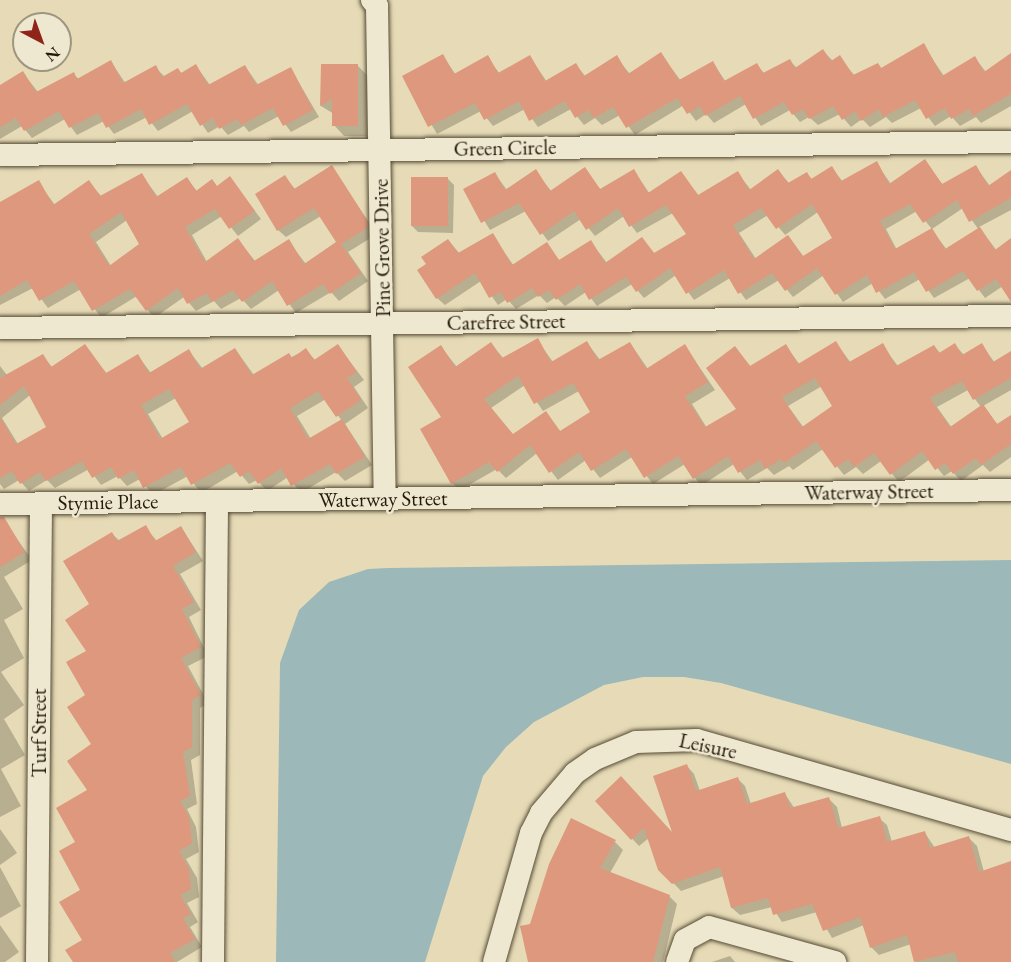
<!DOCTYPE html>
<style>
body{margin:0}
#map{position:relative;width:1011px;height:962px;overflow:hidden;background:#e6dbb6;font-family:"EB Garamond",serif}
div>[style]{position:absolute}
.water>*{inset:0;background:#9cb8b9}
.shadow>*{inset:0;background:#0003}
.building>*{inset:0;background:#dd987d;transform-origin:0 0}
.roads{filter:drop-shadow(0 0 2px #554a36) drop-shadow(0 0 2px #554a36)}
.street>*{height:22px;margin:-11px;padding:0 11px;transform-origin:11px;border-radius:11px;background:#efe8d0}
span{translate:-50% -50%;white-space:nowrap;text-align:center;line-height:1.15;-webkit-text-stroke:5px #efe8d0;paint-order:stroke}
.street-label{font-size:21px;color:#251a0b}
.north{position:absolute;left:12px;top:12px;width:60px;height:60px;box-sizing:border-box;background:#efe8d0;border:2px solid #9e9681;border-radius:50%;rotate:139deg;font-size:16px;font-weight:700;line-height:24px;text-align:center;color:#251a0b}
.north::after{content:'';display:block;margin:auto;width:21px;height:27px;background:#8f2418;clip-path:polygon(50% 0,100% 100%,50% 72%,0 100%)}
</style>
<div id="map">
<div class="water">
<i style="clip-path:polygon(1011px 560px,1011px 764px,721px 683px,684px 677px,643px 677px,604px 685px,534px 722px,506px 747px,483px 776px,425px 962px,276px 962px,280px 663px,299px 610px,329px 582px,368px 569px,388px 568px)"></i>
</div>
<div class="shadow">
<i style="clip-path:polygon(923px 45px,944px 76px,975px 58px,986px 72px,1011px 55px,1011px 106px,981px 123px,976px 117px,960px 126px,951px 116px,935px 126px,921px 108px,892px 123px,886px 117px,870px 127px,862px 119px,851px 127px,840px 114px,818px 125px,809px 117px,800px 122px,790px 110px,761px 126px,746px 104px,714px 123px,706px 114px,696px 121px,684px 105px,635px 135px,620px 115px,602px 125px,595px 118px,584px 125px,571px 109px,538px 127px,525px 109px,493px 126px,481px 111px,437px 134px,404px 77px,443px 56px,456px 75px,487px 57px,500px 74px,530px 57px,547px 82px,576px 65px,586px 77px,616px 57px,630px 74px,661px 54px,681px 81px,713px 63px,726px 82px,757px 65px,765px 74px,790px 61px,797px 68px,823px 51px,833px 61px,839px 57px,855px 76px,878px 64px,882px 69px)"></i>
<i style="clip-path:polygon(111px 62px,126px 84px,155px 67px,165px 77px,178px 70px,183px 74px,196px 66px,210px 85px,245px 66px,259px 86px,291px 69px,319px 117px,291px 132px,279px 116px,249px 132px,244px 126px,228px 135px,220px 126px,208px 133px,193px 111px,158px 131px,147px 117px,114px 134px,104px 121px,77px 135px,65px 119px,32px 138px,22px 126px,0 139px,0 87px,23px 73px,38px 92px,73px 74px,79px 79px)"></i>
<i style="clip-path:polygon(322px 65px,358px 66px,368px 76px,367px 136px,344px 136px,334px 125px,334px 114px,321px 106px)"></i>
<i style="clip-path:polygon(evenodd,925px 161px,943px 185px,976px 167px,990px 186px,1011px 172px,1011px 210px,979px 227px,997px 251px,1011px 240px,1011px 297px,1003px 286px,985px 298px,970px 278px,934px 298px,920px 279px,885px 299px,873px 283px,843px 302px,824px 275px,793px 297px,779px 280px,746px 300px,730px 278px,694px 300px,676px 275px,644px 298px,632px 284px,597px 306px,586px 292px,565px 306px,556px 297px,547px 303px,539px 295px,516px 309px,507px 299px,498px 305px,481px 281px,445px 305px,437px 298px,428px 265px,448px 240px,460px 254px,492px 235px,514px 266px,546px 244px,560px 261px,591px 242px,607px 263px,642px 239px,655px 254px,688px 235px,673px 213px,637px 233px,624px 216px,595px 236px,581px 219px,548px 241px,526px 211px,490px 230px,465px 190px,495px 174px,507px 190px,535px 171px,552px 192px,584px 169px,601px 190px,634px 171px,650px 194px,681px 173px,699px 196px,737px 172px,751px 190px,778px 171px,790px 184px,807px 174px,813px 180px,832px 168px,843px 182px,876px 163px,891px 184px,925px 161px,963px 208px,979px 230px,947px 250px,932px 230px,897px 250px,886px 229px,917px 211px,932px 229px,963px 208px,925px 161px,818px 212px,834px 238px,804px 257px,785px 235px,818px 212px,925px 161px,768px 215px,787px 237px,756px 259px,739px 233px,768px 215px)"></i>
<i style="clip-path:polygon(evenodd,332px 167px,374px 230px,374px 236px,348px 252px,368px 281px,339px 301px,331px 292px,296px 313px,279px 290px,251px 309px,241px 298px,221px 309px,214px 301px,196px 311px,184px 297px,154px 318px,137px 296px,101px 318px,81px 289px,48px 308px,33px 288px,0 305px,0 207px,38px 182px,55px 205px,89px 182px,102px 197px,142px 175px,158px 197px,187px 179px,197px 191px,218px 187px,230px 178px,261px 219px,238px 236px,222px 216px,192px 235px,207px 262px,238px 240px,256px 262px,288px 241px,306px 264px,338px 243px,321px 216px,286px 237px,278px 230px,285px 177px,296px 190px,332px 167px,127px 220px,141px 245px,111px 266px,96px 242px,127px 220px)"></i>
<i style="clip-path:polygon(448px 179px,454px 185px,453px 233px,418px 232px,411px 225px)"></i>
<i style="clip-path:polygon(evenodd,537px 340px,553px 362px,587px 343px,601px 361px,630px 343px,648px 369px,685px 346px,715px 390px,692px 404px,707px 428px,738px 410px,735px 348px,751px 367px,786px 346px,800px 365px,836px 343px,851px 363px,882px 345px,898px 366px,934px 346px,941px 354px,955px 345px,964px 355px,982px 345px,995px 363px,1011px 353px,1011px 390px,983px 406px,998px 425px,1011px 417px,1011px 457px,990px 472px,983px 465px,961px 481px,952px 471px,944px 476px,930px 459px,899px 482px,881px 461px,863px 474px,856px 467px,844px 475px,823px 449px,793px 470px,789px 466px,774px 475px,767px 468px,747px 480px,734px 464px,701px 486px,685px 464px,653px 484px,632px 457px,600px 478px,586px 460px,558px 480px,537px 453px,506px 478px,497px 469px,460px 490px,452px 483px,443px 417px,441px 347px,457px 367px,491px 344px,504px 359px,537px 340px,525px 385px,543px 411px,579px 391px,592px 413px,561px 432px,545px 413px,514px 436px,491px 408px,525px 385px,537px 340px,822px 386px,834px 406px,804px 428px,788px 406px,822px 386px,537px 340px,968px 390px,981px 407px,952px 428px,937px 407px,968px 390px)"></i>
<i style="clip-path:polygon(evenodd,85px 346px,107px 374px,138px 356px,151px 373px,189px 351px,203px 369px,235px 349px,254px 375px,306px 350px,316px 361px,338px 346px,364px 380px,354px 387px,368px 408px,345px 424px,372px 465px,345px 481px,336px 472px,301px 493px,288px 477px,267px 491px,257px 480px,249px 484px,238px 471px,201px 493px,188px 476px,153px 495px,140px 479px,127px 486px,118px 476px,101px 485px,89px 469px,55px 488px,47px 480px,29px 491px,19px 480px,4px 489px,0 484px,0 366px,7px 375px,43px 356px,53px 368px,85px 346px,30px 395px,48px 428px,18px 444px,2px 418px,30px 395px,85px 346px,176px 398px,191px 423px,163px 439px,148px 414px,176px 398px,85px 346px,326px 399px,342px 421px,311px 439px,297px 416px,326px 399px)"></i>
<i style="clip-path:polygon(145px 527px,157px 541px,181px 527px,203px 561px,180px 574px,201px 610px,189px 617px,208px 656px,188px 666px,208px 703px,200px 708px,200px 755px,191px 760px,197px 804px,187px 809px,196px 827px,199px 852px,186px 859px,197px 878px,199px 897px,187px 903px,198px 922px,190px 927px,202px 947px,177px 962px,75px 962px,84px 941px,77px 843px,89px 790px,93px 744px,87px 696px,91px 604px,112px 534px,120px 541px)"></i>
<i style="clip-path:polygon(10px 529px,32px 560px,4px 577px,23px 609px,4px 620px,24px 658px,1px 672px,24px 705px,4px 719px,25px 755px,1px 769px,21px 806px,0 817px,0 535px)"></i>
<i style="clip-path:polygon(687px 766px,694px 774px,700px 791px,737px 778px,745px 786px,751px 804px,785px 794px,795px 809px,829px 799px,837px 807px,842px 828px,879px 818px,887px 825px,892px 842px,925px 833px,935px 848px,969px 838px,977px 846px,984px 872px,1011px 862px,1011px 962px,916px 962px,911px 944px,879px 955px,871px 947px,864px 925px,832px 938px,817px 912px,782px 922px,772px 907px,740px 915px,732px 908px,724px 876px,681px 891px,660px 869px,649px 838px,639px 846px,597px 801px,675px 837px)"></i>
<i style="clip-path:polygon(0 829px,17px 853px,0 865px)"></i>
<i style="clip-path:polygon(615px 842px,623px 850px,610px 873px,669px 896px,677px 904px,663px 962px,529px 962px,531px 925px)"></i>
<i style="clip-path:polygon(0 867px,21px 906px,0 918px)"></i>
<i style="clip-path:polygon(0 925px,19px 952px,5px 962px,0 962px)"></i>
<i style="clip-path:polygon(730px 956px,735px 962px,712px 962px)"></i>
</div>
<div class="building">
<i style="clip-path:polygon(924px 43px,942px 76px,975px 56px,984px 72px,1011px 53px,1011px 94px,973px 116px,969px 109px,951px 119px,945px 108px,926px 119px,915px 100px,883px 117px,879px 109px,861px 121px,855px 111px,842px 120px,833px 106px,809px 119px,803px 109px,792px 115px,784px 102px,753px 119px,740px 96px,705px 116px,700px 106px,687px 114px,677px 98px,626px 128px,613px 107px,594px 118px,588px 110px,575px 118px,565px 101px,529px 121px,519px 101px,484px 120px,475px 103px,428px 127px,402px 76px,443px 54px,454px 74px,488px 55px,498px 73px,530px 55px,545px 81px,576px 63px,584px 76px,617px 55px,628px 74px,661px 52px,679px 80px,713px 61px,724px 81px,757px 63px,763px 73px,790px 59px,795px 68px,823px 49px,831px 61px,840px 55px,853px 75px,878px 63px,881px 68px)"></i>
<i style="clip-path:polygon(111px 60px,123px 83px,156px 65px,162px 77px,178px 68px,181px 73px,196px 64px,208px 85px,245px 65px,256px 85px,291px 67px,313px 110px,283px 126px,273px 108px,241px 125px,237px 119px,219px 129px,213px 118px,200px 126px,187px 104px,149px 125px,141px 109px,106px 128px,98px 113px,69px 128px,59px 111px,24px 131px,16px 118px,0 127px,0 85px,23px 71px,36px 92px,74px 72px,77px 79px)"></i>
<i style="clip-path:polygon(321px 64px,358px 64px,358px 126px,332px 126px,332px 99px,320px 106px)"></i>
<i style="clip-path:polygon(evenodd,925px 159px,942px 184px,976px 165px,988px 186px,1011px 170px,1011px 198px,969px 222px,957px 200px,923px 223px,910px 204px,880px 221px,895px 249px,932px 228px,945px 249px,980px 227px,995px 250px,1011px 238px,1011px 302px,996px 279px,977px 291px,963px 271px,926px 292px,914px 272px,876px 293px,867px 275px,835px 295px,817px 268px,785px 291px,772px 273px,738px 294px,724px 270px,686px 294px,670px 268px,636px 292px,626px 277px,589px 300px,580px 284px,556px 300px,549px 290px,538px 297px,532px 288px,507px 303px,501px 292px,489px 298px,475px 273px,436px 299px,417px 270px,426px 264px,421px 257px,448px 239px,458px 253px,493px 233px,512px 265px,547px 242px,559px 260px,591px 240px,605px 263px,642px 237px,654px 253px,686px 234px,666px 205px,629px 227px,618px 208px,586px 230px,574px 211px,540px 235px,519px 203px,481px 223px,463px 189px,495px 172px,505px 190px,536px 169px,550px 191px,585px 167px,600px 189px,634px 169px,648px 193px,681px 171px,698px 195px,738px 171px,749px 190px,778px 169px,788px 183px,807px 172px,811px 179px,832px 166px,841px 181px,877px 161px,889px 184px,925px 159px,812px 204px,832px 238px,803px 256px,788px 235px,754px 259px,733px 225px,761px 208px,776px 229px,812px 204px)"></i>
<i style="clip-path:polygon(evenodd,332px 165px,367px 220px,367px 228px,341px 244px,361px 273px,330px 294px,323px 284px,287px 306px,272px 281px,242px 302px,233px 290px,212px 302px,207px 293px,187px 304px,178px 288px,146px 311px,130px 289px,92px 311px,74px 281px,39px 301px,27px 280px,0 296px,0 202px,39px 180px,53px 205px,89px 180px,100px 196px,142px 173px,156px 197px,187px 177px,196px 191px,212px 179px,217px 186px,230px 176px,255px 211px,229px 229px,215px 209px,185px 227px,205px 262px,238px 238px,254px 261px,289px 239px,304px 264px,336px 242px,314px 208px,277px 231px,255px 194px,285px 175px,294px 189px,332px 165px,121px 212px,139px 244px,109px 266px,89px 234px,121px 212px)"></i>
<i style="left:411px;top:177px;width:37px;height:49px"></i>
<i style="clip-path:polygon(evenodd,538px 338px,551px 362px,587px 341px,598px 360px,630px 342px,646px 369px,685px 344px,708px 382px,685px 396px,705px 427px,736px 409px,706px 368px,735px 346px,750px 366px,786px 344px,798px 364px,836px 341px,849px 362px,883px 343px,896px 366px,934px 345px,939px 353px,955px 343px,962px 355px,982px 343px,993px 362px,1011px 351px,1011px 378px,973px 400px,962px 381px,930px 398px,950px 427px,983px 404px,997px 424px,1011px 415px,1011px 444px,981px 465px,976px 458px,953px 474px,945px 463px,935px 470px,922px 451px,890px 475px,874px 453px,854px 467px,848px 459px,835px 468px,816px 441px,784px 463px,781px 459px,765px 469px,760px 460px,738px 473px,728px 456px,693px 479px,678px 456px,644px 478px,626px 449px,591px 471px,579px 452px,549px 473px,530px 445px,497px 472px,489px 462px,451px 484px,420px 429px,441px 417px,408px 367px,441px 345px,455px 367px,491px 342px,502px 358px,538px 338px,518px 376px,534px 404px,573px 383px,590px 412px,560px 431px,546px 411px,513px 434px,484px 399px,518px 376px,538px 338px,815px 378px,832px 406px,802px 427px,782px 397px,815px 378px)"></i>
<i style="clip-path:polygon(evenodd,85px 344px,106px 373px,138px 354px,149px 373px,189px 349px,200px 369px,235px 348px,252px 375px,289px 353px,292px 358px,306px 348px,314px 360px,338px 344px,357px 372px,347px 378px,361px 400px,336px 417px,318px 391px,290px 408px,308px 439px,342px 419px,365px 457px,336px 474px,330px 464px,291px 486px,281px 468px,258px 484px,249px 471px,240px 477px,230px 463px,191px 485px,181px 467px,143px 488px,134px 470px,118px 479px,111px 467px,92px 478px,82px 461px,46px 481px,40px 472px,20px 484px,12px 471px,0 478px,0 417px,16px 444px,46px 427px,24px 386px,0 405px,0 378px,43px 354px,51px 367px,85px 344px,169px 389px,189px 422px,160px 439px,141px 405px,169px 389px)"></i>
<i style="clip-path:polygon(0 517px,4px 517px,25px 552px,0 567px)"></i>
<i style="clip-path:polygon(146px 525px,155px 541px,181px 526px,196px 552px,173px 566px,194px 602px,182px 609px,201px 647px,181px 658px,201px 695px,192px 700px,192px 747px,183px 752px,190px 796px,180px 801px,189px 817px,192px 843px,179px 851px,189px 869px,191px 889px,180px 895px,191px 914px,183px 918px,195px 939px,170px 953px,175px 962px,73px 962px,65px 950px,82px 940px,59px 902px,80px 890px,59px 851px,75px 842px,56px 808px,87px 790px,67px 761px,91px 744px,67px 707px,85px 695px,66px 662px,86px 651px,65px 620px,89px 604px,63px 561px,112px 532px,117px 541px)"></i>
<i style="clip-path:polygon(687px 764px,696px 791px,738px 777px,747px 804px,785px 792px,790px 808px,829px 797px,838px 828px,880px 816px,887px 842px,925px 831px,930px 848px,969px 836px,979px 872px,1011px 861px,1011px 962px,958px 962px,955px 952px,914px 962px,907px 935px,870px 948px,860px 917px,823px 931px,812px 904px,773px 915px,768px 898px,731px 908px,720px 867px,672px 884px,658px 870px,644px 828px,631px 840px,595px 801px,621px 776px,672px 832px,653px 776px)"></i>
<i style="clip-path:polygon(571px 818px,616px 840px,600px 868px,670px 895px,653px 962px,528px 962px,520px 926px,530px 924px,549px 864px)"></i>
</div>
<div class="roads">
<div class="street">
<i style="left:372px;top:0;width:8px;rotate:50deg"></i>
<i style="left:377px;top:6px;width:493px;rotate:89.1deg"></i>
<i style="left:0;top:155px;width:1011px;rotate:-0.74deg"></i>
<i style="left:0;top:328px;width:1011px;rotate:-0.68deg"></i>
<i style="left:0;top:504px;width:1011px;rotate:-0.79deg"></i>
<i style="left:37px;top:962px;width:459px;rotate:-89.5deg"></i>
<i style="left:213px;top:962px;width:461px;rotate:-89.5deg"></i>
<i style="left:494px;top:962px;width:134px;rotate:-74deg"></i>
<i style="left:531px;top:833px;width:22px;rotate:-63deg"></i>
<i style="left:541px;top:813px;width:52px;rotate:-49.6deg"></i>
<i style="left:575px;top:773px;width:24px;rotate:-35deg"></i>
<i style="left:595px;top:759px;width:44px;rotate:-22.5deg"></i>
<i style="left:636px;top:742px;width:61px;rotate:-1.9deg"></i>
<i style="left:697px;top:740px;width:327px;rotate:16deg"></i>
<i style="left:677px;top:962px;width:23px;rotate:-70deg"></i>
<i style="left:685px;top:940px;width:27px;rotate:-28deg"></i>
<i style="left:709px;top:927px;width:131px;rotate:15.5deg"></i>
</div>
</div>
<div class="street-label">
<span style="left:505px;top:148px;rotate:-1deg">Green Circle</span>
<span style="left:382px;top:248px;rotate:-91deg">Pine Grove Drive</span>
<span style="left:506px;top:322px;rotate:-1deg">Carefree Street</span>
<span style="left:869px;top:492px;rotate:-1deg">Waterway Street</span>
<span style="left:383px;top:499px;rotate:-1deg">Waterway Street</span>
<span style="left:108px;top:502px;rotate:-1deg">Stymie Place</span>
<span style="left:39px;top:733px;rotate:-90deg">Turf Street</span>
<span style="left:708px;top:746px;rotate:12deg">Leisure</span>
</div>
<div class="north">N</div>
</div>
